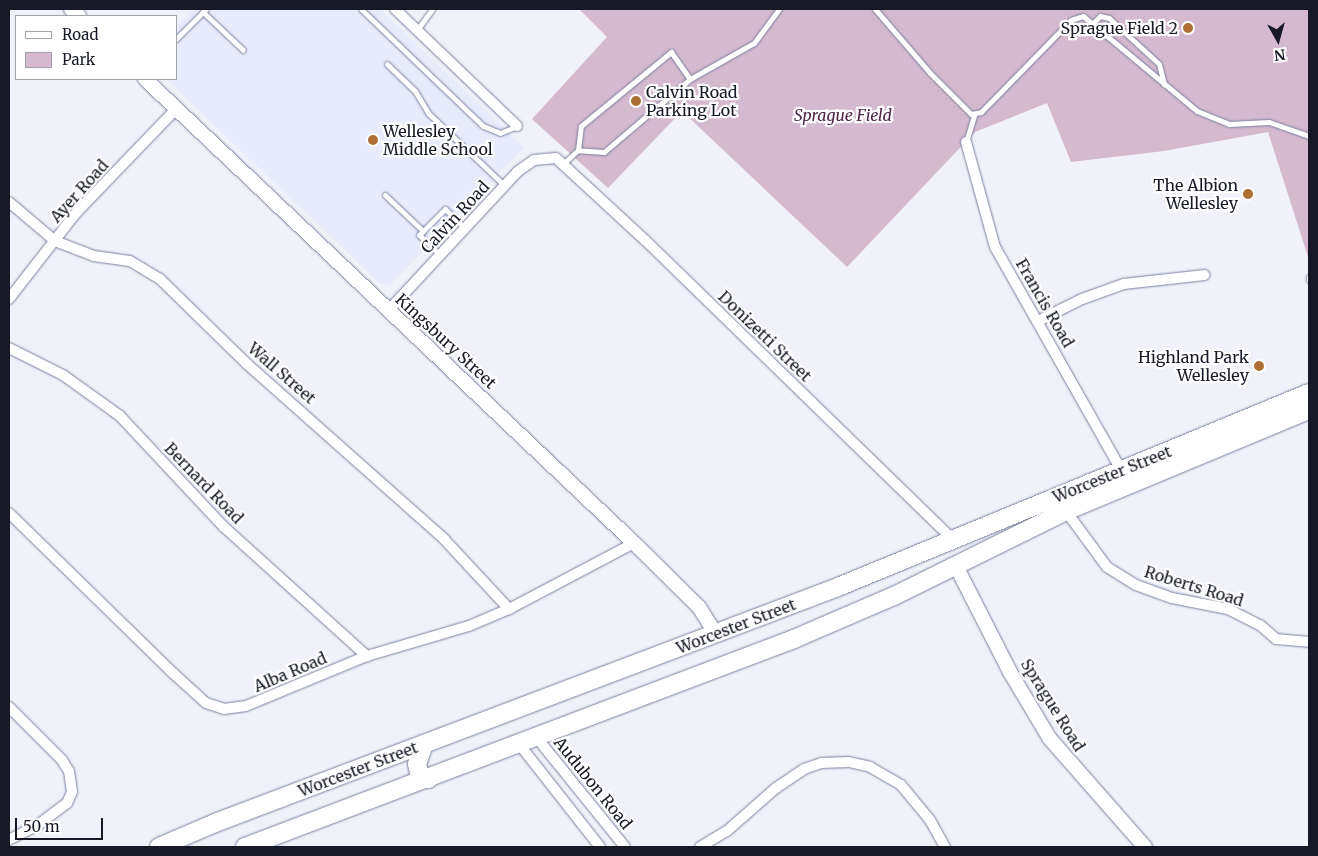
<!DOCTYPE html>
<style>
body{margin:0}
#map{position:relative;width:1318px;height:856px;overflow:hidden;background:#f1f2f9;font-family:Merriweather,serif}
div>[style]{position:absolute}
.built>*{inset:0;background:#e7ebfc}
.green>*{inset:0;background:#d5b9cf}
.roads{filter:drop-shadow(0 0 1px #7a809f) drop-shadow(0 0 1px #7a809f)}
.lane>*{height:5px;margin:-2.5px;padding:0 2.5px;transform-origin:2.5px;border-radius:2.5px;background:#fff}
.street>*{height:10px;margin:-5px;padding:0 5px;transform-origin:5px;border-radius:5px;background:#fff}
.secondary>*{height:14px;margin:-7px;padding:0 7px;transform-origin:7px;border-radius:7px;background:#fff}
.highway>*{height:18px;margin:-9px;padding:0 9px;transform-origin:9px;border-radius:9px;background:#fff}
.dots>*{width:14px;height:14px;translate:-50% -50%;box-sizing:border-box;border:2px solid #fff;border-radius:50%}
span{translate:-50% -50%;white-space:nowrap;text-align:center;line-height:1.15;-webkit-text-stroke:4.5px #fff;paint-order:stroke}
.poi-label{font-size:16px;color:#171a26}
.right{translate:-100% -50%;text-align:right}
.left{translate:0 -50%;text-align:left}
.park-label{font-size:16px;color:#512349;font-style:italic}
.street-label{font-size:16px;color:#171a26}
.frame{position:absolute;inset:0;border:10px solid #171a26;pointer-events:none}
.legend{position:absolute;left:15px;top:15px;width:162px;height:65px;box-sizing:border-box;background:#fff;border:1px solid #a2a3a8;margin:0;padding:6px 9px;list-style:none;font-size:15px;color:#171a26}
.legend li{display:flex;align-items:center;gap:10px;height:25px}
.legend b{width:25px;border:1px solid #a2a3a8}
.north{position:absolute;left:1253px;top:15px;width:50px;height:50px;-webkit-text-stroke:4px #fff;paint-order:stroke;rotate:173deg;font-size:14px;font-weight:700;line-height:20px;text-align:center;color:#171a26}
.north::after{content:'';display:block;margin:auto;width:18px;height:22px;background:#171a26;clip-path:polygon(50% 0,100% 100%,50% 72%,0 100%)}
.scale{position:absolute;left:15px;top:818px;width:88px;height:22px;box-sizing:border-box;border:2px solid #171a26;border-top:0;padding-left:6px;font-size:15px;line-height:18px;white-space:nowrap;color:#171a26;-webkit-text-stroke:4px #fff;paint-order:stroke}
</style>
<div id="map">
<div class="built">
<i style="clip-path:polygon(194px 9px,380px 9px,524px 148px,390px 285px,378px 282px,166px 79px,176px 79px,176px 26px)"></i>
</div>
<div class="green">
<i style="clip-path:polygon(579px 9px,1309px 9px,1309px 260px,1268px 132px,1164px 151px,1071px 162px,1047px 103px,975px 132px,847px 267px,682px 111px,608px 188px,532px 119px,607px 37px)"></i>
</div>
<div class="roads">
<div class="lane">
<i style="left:361px;top:9px;width:169px;rotate:43.8deg"></i>
<i style="left:483px;top:126px;width:18px;rotate:22deg"></i>
<i style="left:500px;top:133px;width:18px;rotate:-22deg"></i>
<i style="left:875px;top:9px;width:84px;rotate:49.3deg"></i>
<i style="left:930px;top:73px;width:58px;rotate:45deg"></i>
<i style="left:971px;top:114px;width:10px;rotate:-11deg"></i>
<i style="left:981px;top:112px;width:129px;rotate:-45.6deg"></i>
<i style="left:1071px;top:20px;width:13px;rotate:-18deg"></i>
<i style="left:1083px;top:16px;width:148px;rotate:39.8deg"></i>
<i style="left:1197px;top:111px;width:35px;rotate:22deg"></i>
<i style="left:1229px;top:124px;width:40px;rotate:-2.9deg"></i>
<i style="left:1269px;top:122px;width:42px;rotate:19.3deg"></i>
<i style="left:203px;top:12px;width:55px;rotate:43.5deg"></i>
<i style="left:1093px;top:23px;width:10px;rotate:-45deg"></i>
<i style="left:1100px;top:16px;width:9px;rotate:13deg"></i>
<i style="left:1109px;top:18px;width:68px;rotate:42.6deg"></i>
<i style="left:1159px;top:64px;width:21px;rotate:76deg"></i>
<i style="left:417px;top:30px;width:26px;rotate:-54deg"></i>
<i style="left:176px;top:39px;width:42px;rotate:-45deg"></i>
<i style="left:387px;top:64px;width:39px;rotate:44deg"></i>
<i style="left:415px;top:91px;width:26px;rotate:59deg"></i>
<i style="left:428px;top:113px;width:105px;rotate:43.5deg"></i>
<i style="left:690px;top:79px;width:73px;rotate:-29.4deg"></i>
<i style="left:754px;top:43px;width:42px;rotate:-53.7deg"></i>
<i style="left:966px;top:142px;width:28px;rotate:-73deg"></i>
<i style="left:564px;top:163px;width:19px;rotate:-43deg"></i>
<i style="left:578px;top:150px;width:24px;rotate:-83deg"></i>
<i style="left:581px;top:126px;width:117px;rotate:-39.4deg"></i>
<i style="left:671px;top:52px;width:33px;rotate:55deg"></i>
<i style="left:690px;top:79px;width:113px;rotate:139.7deg"></i>
<i style="left:604px;top:152px;width:26px;rotate:-176deg"></i>
<i style="left:385px;top:195px;width:52px;rotate:43.5deg"></i>
<i style="left:440px;top:255px;width:29px;rotate:-136deg"></i>
<i style="left:419px;top:235px;width:37px;rotate:-45deg"></i>
<i style="left:445px;top:209px;width:28px;rotate:44deg"></i>
<i style="left:1309px;top:277px;width:3px;rotate:90deg"></i>
</div>
<div class="street">
<i style="left:395px;top:9px;width:169px;rotate:43.8deg"></i>
<i style="left:966px;top:142px;width:109px;rotate:74.6deg"></i>
<i style="left:995px;top:247px;width:256px;rotate:60.5deg"></i>
<i style="left:9px;top:202px;width:60px;rotate:40.3deg"></i>
<i style="left:55px;top:241px;width:42px;rotate:21deg"></i>
<i style="left:94px;top:256px;width:36px;rotate:8deg"></i>
<i style="left:130px;top:261px;width:35px;rotate:31deg"></i>
<i style="left:160px;top:279px;width:120px;rotate:44.3deg"></i>
<i style="left:246px;top:363px;width:265px;rotate:41.6deg"></i>
<i style="left:444px;top:539px;width:96px;rotate:47.1deg"></i>
<i style="left:9px;top:299px;width:109px;rotate:-52.1deg"></i>
<i style="left:76px;top:213px;width:144px;rotate:-46.1deg"></i>
<i style="left:388px;top:311px;width:190px;rotate:-47.1deg"></i>
<i style="left:517px;top:172px;width:21px;rotate:-35deg"></i>
<i style="left:534px;top:160px;width:22px;rotate:-5deg"></i>
<i style="left:556px;top:158px;width:122px;rotate:42.7deg"></i>
<i style="left:646px;top:241px;width:429px;rotate:44.2deg"></i>
<i style="left:1038px;top:321px;width:49px;rotate:-26.6deg"></i>
<i style="left:1082px;top:299px;width:45px;rotate:-19.7deg"></i>
<i style="left:1124px;top:284px;width:81px;rotate:-6.4deg"></i>
<i style="left:9px;top:348px;width:60px;rotate:26.6deg"></i>
<i style="left:63px;top:375px;width:70px;rotate:35.7deg"></i>
<i style="left:120px;top:416px;width:152px;rotate:46.9deg"></i>
<i style="left:224px;top:527px;width:193px;rotate:42.1deg"></i>
<i style="left:1066px;top:511px;width:69px;rotate:53.8deg"></i>
<i style="left:1107px;top:567px;width:34px;rotate:32deg"></i>
<i style="left:1136px;top:585px;width:38px;rotate:20deg"></i>
<i style="left:1172px;top:598px;width:57px;rotate:11.1deg"></i>
<i style="left:1228px;top:609px;width:36px;rotate:27deg"></i>
<i style="left:1260px;top:625px;width:21px;rotate:41deg"></i>
<i style="left:1276px;top:639px;width:33px;rotate:5deg"></i>
<i style="left:9px;top:513px;width:231px;rotate:44.3deg"></i>
<i style="left:174px;top:674px;width:43px;rotate:42.2deg"></i>
<i style="left:206px;top:703px;width:19px;rotate:18deg"></i>
<i style="left:224px;top:709px;width:22px;rotate:-8deg"></i>
<i style="left:246px;top:706px;width:131px;rotate:-22.5deg"></i>
<i style="left:367px;top:656px;width:106px;rotate:-16.4deg"></i>
<i style="left:469px;top:626px;width:43px;rotate:-23deg"></i>
<i style="left:509px;top:609px;width:141px;rotate:-27.8deg"></i>
<i style="left:9px;top:707px;width:75px;rotate:45deg"></i>
<i style="left:62px;top:760px;width:13px;rotate:58deg"></i>
<i style="left:69px;top:771px;width:21px;rotate:82deg"></i>
<i style="left:72px;top:792px;width:12px;rotate:114deg"></i>
<i style="left:67px;top:803px;width:39px;rotate:143deg"></i>
<i style="left:36px;top:826px;width:30px;rotate:153deg"></i>
<i style="left:537px;top:738px;width:140px;rotate:51.1deg"></i>
<i style="left:519px;top:744px;width:131px;rotate:51.8deg"></i>
<i style="left:700px;top:847px;width:31px;rotate:-31deg"></i>
<i style="left:727px;top:831px;width:65px;rotate:-41.3deg"></i>
<i style="left:776px;top:788px;width:34px;rotate:-34deg"></i>
<i style="left:804px;top:769px;width:18px;rotate:-19deg"></i>
<i style="left:821px;top:763px;width:28px;rotate:-2deg"></i>
<i style="left:849px;top:762px;width:22px;rotate:13deg"></i>
<i style="left:870px;top:767px;width:36px;rotate:30deg"></i>
<i style="left:901px;top:785px;width:45px;rotate:50.4deg"></i>
<i style="left:930px;top:820px;width:31px;rotate:61deg"></i>
</div>
<div class="secondary">
<i style="left:71px;top:9px;width:11px;rotate:41deg"></i>
<i style="left:145px;top:79px;width:674px;rotate:43.5deg"></i>
<i style="left:634px;top:543px;width:91px;rotate:44.6deg"></i>
<i style="left:699px;top:607px;width:32px;rotate:58deg"></i>
<i style="left:956px;top:566px;width:119px;rotate:63deg"></i>
<i style="left:1010px;top:672px;width:78px;rotate:59.2deg"></i>
<i style="left:1050px;top:739px;width:144px;rotate:48.7deg"></i>
</div>
<div class="highway">
<i style="left:424px;top:744px;width:21px;rotate:109deg"></i>
<i style="left:417px;top:764px;width:9px;rotate:77deg"></i>
<i style="left:419px;top:773px;width:11px;rotate:34deg"></i>
<i style="left:159px;top:847px;width:61px;rotate:-23.2deg"></i>
<i style="left:215px;top:823px;width:666px;rotate:-20.75deg"></i>
<i style="left:838px;top:587px;width:509px;rotate:-22.39deg"></i>
<i style="left:245px;top:847px;width:587px;rotate:-20.75deg"></i>
<i style="left:794px;top:639px;width:109px;rotate:-23.3deg"></i>
<i style="left:894px;top:596px;width:192px;rotate:-26.3deg"></i>
<i style="left:1066px;top:511px;width:263px;rotate:-22.6deg"></i>
</div>
</div>
<div class="dots">
<i style="left:1188px;top:28px;background:#ae6f35"></i>
<i style="left:636px;top:101px;background:#ae6f35"></i>
<i style="left:373px;top:140px;background:#ae6f35"></i>
<i style="left:1248px;top:194px;background:#ae6f35"></i>
<i style="left:1259px;top:366px;background:#ae6f35"></i>
</div>
<div class="poi-label">
<span class="right" style="left:1178px;top:28px">Sprague Field 2</span>
<span class="left" style="left:646px;top:101px">Calvin Road<br>Parking Lot</span>
<span class="left" style="left:383px;top:140px">Wellesley<br>Middle School</span>
<span class="right" style="left:1238px;top:194px">The Albion<br>Wellesley</span>
<span class="right" style="left:1249px;top:366px">Highland Park<br>Wellesley</span>
</div>
<div class="park-label">
<span style="left:843px;top:115px">Sprague Field</span>
</div>
<div class="street-label">
<span style="left:79px;top:191px;rotate:-48deg">Ayer Road</span>
<span style="left:455px;top:217px;rotate:-47deg">Calvin Road</span>
<span style="left:1045px;top:303px;rotate:60deg">Francis Road</span>
<span style="left:765px;top:336px;rotate:44deg">Donizetti Street</span>
<span style="left:446px;top:341px;rotate:43deg">Kingsbury Street</span>
<span style="left:282px;top:373px;rotate:41deg">Wall Street</span>
<span style="left:1112px;top:474px;rotate:-22deg">Worcester Street</span>
<span style="left:204px;top:483px;rotate:46deg">Bernard Road</span>
<span style="left:1194px;top:586px;rotate:17deg">Roberts Road</span>
<span style="left:736px;top:626px;rotate:-21deg">Worcester Street</span>
<span style="left:290px;top:672px;rotate:-23deg">Alba Road</span>
<span style="left:1053px;top:705px;rotate:58deg">Sprague Road</span>
<span style="left:358px;top:769px;rotate:-21deg">Worcester Street</span>
<span style="left:593px;top:783px;rotate:51deg">Audubon Road</span>
</div>
<div class="frame"></div>
<ul class="legend">
<li><b style="height:6px;background:#fff"></b>Road</li>
<li><b style="height:14px;background:#d5b9cf"></b>Park</li>
</ul>
<div class="north">N</div>
<div class="scale">50 m</div>
</div>
